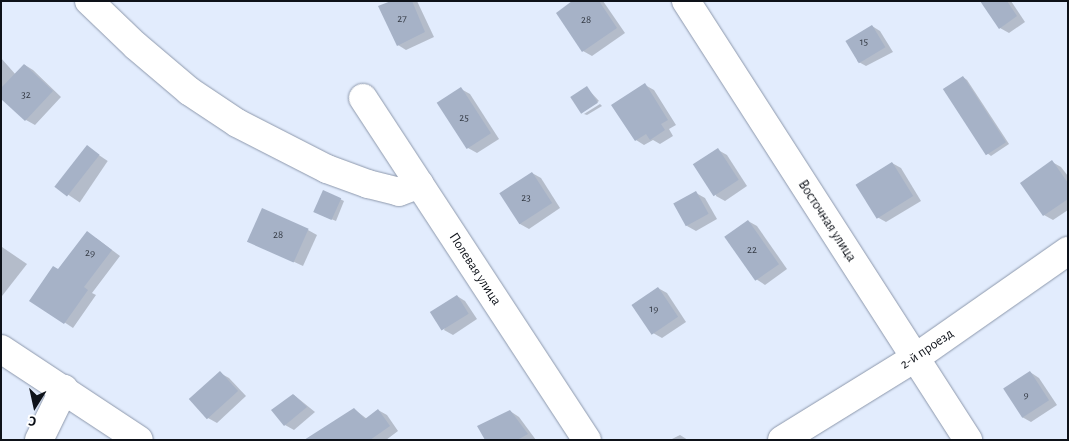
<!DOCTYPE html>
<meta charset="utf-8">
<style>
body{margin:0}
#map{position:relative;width:1069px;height:441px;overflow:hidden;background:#e2ecfd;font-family:"Alegreya Sans",sans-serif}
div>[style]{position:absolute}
.shadow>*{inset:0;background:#0003;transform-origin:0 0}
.building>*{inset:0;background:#a6b2c7;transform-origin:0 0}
.roads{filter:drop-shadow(0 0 1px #8d98ac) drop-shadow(0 0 1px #8d98ac)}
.minor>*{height:28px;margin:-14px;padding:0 14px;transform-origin:14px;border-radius:14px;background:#fff}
span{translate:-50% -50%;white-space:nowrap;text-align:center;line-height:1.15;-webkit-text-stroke:4px #fff;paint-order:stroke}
.number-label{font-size:11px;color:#343a44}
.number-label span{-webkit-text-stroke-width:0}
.street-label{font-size:14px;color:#0e1219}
.frame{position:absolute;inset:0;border:2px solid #0e1219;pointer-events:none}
.north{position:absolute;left:10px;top:381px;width:50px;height:50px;-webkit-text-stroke:4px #fff;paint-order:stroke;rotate:190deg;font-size:14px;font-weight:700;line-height:20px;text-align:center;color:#0e1219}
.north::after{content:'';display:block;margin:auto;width:18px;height:22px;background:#0e1219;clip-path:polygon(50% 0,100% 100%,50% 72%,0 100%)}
</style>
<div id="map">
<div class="shadow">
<i style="clip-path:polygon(395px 1px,417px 1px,434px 37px,406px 50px,398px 45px)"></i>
<i style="clip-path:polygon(575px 1px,603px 1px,625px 33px,592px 56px,583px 51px)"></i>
<i style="clip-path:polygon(981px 1px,1011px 1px,1025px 22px,1009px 33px,1000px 28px)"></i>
<i style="clip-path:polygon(872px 26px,880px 31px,893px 52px,866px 66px,857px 61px)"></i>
<i style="clip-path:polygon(1px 58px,16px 75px,25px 65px,33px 70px,61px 97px,35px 125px,26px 120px,1px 97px)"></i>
<i style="clip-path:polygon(963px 77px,967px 80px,1009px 144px,991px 156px,987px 153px,945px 89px)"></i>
<i style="clip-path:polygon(645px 85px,654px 90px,676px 125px,669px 129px,673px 136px,660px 144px,653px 140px,644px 145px,636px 140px)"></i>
<i style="clip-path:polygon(587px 88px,599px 101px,582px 112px)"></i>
<i style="clip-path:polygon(461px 89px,470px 94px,499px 139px,477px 153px,468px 148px)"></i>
<i style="clip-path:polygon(600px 104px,602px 106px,587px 115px,584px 114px)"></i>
<i style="left:87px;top:147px;width:25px;height:50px;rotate:34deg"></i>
<i style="clip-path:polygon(718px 150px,727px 155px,747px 186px,725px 201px,716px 196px)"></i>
<i style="clip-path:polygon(1052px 162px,1061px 167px,1068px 176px,1068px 210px,1053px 220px,1044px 215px)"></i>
<i style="clip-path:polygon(892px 163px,901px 168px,921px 201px,886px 222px,877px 217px)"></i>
<i style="clip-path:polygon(532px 173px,541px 178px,560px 208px,529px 229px,520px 224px,501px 194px)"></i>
<i style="clip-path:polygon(696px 193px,705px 198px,717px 219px,696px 231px,687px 226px)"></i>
<i style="clip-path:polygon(340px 199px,344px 201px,336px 221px,319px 214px)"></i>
<i style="clip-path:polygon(748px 221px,757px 226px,787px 269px,765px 285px,756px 279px,726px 237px)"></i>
<i style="clip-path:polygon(308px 230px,317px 235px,303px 266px,249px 241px)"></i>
<i style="clip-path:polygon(96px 238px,120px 256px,92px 293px,96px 295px,73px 328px,31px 300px,59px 270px)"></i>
<i style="clip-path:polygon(2px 247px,27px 264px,2px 296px,1px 248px)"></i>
<i style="clip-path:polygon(658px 288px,667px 293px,686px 322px,662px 338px,653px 333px)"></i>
<i style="clip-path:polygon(457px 296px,465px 301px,477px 319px,453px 335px,444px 330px)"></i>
<i style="clip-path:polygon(1030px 372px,1039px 378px,1057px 405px,1031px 422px,1022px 417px)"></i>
<i style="clip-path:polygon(220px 373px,229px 378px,246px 396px,217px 423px,208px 418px,191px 400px)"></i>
<i style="clip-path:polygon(294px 395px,315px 412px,294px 430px,285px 425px)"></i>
<i style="clip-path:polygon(354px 409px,367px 419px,378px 410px,387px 415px,398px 431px,386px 440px,326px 440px)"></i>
<i style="clip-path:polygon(510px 411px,519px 417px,536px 440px,487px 440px)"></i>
<i style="clip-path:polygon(680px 435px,688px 440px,670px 440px)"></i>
</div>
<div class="building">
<i style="clip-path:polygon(391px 1px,412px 1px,425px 32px,397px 46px,378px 6px)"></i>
<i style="clip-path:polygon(572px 1px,599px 1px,617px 28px,582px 52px,556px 13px)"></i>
<i style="clip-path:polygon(980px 1px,1007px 1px,1017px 16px,999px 29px)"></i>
<i style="left:872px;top:25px;width:26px;height:31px;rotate:59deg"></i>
<i style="clip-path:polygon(24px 64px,53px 91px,25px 121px,1px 99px,1px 88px)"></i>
<i style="left:963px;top:76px;width:79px;height:24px;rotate:57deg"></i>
<i style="clip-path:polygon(645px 83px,668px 120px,661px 124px,665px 130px,650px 140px,646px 134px,635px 141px,611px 105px)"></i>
<i style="left:587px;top:86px;width:20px;height:20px;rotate:57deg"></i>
<i style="left:461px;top:87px;width:55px;height:29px;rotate:57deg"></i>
<i style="left:87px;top:145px;width:16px;height:53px;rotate:38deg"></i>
<i style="left:718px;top:148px;width:38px;height:30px;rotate:57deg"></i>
<i style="clip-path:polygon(1052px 160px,1068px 183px,1068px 199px,1043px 216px,1020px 183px)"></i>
<i style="left:892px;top:162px;width:40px;height:43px;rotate:58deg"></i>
<i style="left:532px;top:172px;width:37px;height:39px;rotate:57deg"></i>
<i style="left:323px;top:190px;width:20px;height:24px;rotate:24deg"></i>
<i style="left:696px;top:191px;width:26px;height:26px;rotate:61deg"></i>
<i style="left:262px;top:208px;width:51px;height:37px;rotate:24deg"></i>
<i style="left:748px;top:220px;width:54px;height:29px;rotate:55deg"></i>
<i style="clip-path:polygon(87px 231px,112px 250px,84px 287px,88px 290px,64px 324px,29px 301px,53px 266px,58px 269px)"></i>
<i style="left:658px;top:287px;width:36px;height:32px;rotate:56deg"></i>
<i style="left:457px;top:295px;width:22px;height:32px;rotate:58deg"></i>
<i style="left:220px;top:371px;width:27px;height:42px;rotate:48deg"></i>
<i style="left:1030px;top:371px;width:35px;height:32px;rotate:57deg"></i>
<i style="clip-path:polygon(293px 394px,307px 407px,284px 426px,271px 410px)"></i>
<i style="clip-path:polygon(354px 408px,365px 419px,378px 409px,390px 426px,370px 440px,304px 440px)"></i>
<i style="clip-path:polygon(510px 410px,528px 434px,517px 440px,485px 440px,477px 426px)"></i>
</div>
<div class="roads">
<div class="minor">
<i style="left:89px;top:1px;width:65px;rotate:43.8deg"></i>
<i style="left:136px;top:46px;width:70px;rotate:40.3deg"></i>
<i style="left:189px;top:91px;width:58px;rotate:33.7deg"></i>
<i style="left:237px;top:123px;width:101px;rotate:27.1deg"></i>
<i style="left:327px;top:169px;width:44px;rotate:20.1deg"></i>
<i style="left:368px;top:184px;width:32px;rotate:14deg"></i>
<i style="left:399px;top:192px;width:22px;rotate:-21deg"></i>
<i style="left:686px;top:1px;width:522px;rotate:57.28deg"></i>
<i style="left:363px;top:98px;width:409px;rotate:56.8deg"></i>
<i style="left:1px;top:349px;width:165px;rotate:33.4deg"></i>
<i style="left:39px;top:440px;width:57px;rotate:-63.9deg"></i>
<i style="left:782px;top:440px;width:156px;rotate:-31.7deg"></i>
<i style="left:915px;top:358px;width:187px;rotate:-35deg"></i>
</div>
</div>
<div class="number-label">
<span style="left:402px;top:19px">27</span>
<span style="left:586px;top:20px">28</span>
<span style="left:864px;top:42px">15</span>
<span style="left:26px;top:95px">32</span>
<span style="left:464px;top:118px">25</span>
<span style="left:526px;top:198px">23</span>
<span style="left:278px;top:235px">28</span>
<span style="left:752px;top:250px">22</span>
<span style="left:90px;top:253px">29</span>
<span style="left:654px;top:309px">19</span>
<span style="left:1026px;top:395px">9</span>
</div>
<div class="street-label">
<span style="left:827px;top:221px;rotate:57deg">Восточная улица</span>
<span style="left:475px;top:269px;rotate:57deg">Полевая улица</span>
<span style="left:927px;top:349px;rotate:-34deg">2-й проезд</span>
</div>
<div class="frame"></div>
<div class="north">С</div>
</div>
